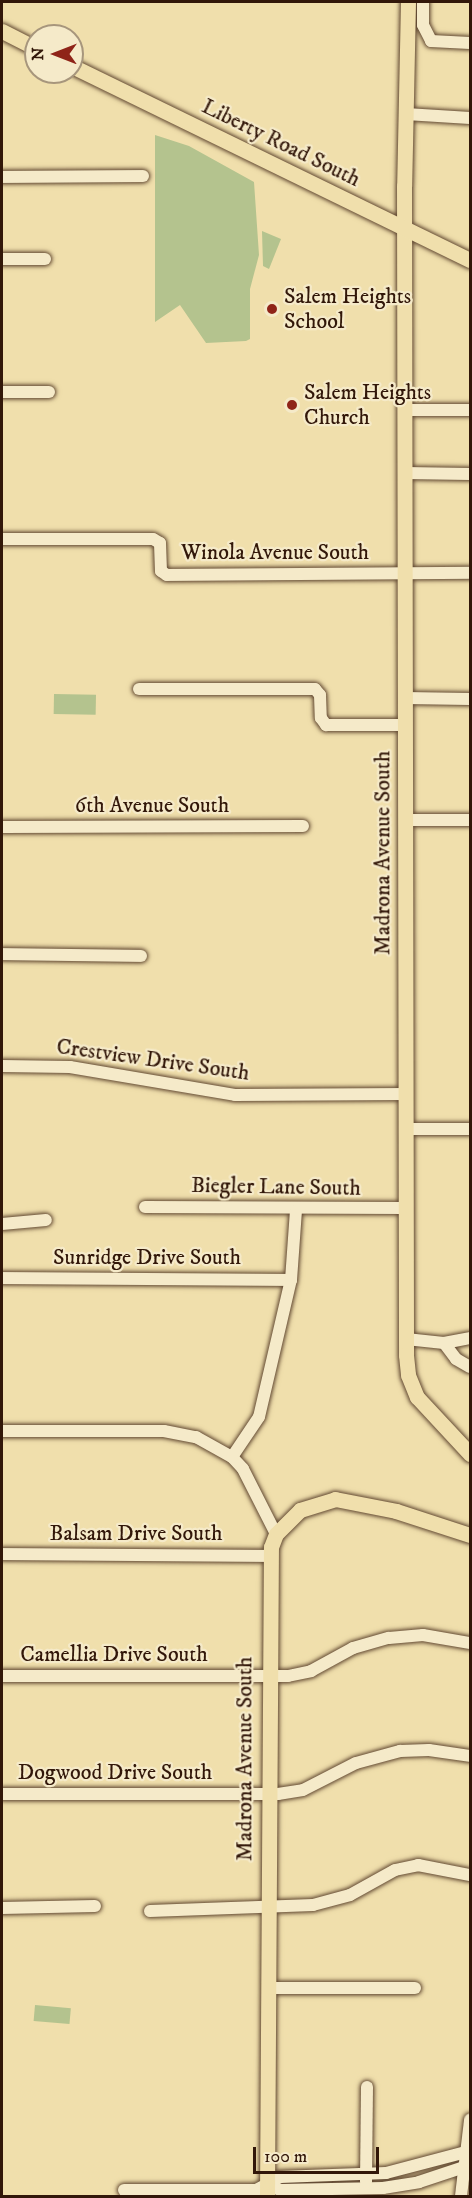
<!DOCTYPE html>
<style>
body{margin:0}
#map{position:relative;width:472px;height:2198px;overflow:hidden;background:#f0dfac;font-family:"IM FELL DW Pica",serif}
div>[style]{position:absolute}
.green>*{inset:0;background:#b4c38e;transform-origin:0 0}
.roads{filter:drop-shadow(0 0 2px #624932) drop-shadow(0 0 2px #624932)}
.minor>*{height:12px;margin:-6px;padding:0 6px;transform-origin:6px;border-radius:6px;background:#f5eac9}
.major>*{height:15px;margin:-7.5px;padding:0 7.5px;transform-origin:7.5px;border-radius:7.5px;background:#f0dfac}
.dots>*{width:16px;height:16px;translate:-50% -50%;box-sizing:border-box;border:3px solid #f5eac9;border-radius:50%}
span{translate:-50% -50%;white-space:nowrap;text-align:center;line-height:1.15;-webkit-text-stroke:4.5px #f5eac9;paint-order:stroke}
.street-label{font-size:22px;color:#321709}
.poi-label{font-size:22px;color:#321709}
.left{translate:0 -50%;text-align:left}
.frame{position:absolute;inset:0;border:3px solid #321709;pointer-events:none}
.north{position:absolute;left:24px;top:24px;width:60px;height:60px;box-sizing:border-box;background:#f5eac9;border:2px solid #a7967c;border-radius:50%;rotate:270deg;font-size:16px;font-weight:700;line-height:24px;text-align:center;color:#321709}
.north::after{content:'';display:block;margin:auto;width:21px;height:27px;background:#8f2418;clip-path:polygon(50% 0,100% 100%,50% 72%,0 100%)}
.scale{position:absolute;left:253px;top:2147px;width:126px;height:27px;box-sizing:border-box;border:3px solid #321709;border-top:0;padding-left:8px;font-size:18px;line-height:21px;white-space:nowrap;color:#321709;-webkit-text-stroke:4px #f5eac9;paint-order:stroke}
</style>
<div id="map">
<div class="green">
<i style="clip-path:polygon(155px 135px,189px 146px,254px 182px,259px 255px,250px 289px,250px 339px,246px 341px,206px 343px,180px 305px,155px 322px)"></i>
<i style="clip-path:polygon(262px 231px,281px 239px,269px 269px,263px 266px)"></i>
<i style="left:54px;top:694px;width:42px;height:20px;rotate:1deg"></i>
<i style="left:35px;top:2005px;width:36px;height:16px;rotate:5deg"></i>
</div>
<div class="roads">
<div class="minor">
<i style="left:423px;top:2px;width:23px;rotate:90deg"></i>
<i style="left:423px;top:25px;width:18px;rotate:63deg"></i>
<i style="left:431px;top:41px;width:39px;rotate:3deg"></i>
<i style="left:406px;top:114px;width:64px;rotate:3.6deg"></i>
<i style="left:2px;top:177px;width:141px;rotate:-0.4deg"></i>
<i style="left:2px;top:259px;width:43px"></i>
<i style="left:2px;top:392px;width:47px"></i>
<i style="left:405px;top:410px;width:65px"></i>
<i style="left:405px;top:473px;width:65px;rotate:0.9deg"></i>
<i style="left:2px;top:539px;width:151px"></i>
<i style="left:153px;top:539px;width:8px;rotate:30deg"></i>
<i style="left:160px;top:543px;width:28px;rotate:88deg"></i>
<i style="left:161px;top:571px;width:7px;rotate:34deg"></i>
<i style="left:167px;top:575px;width:303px;rotate:-0.4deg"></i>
<i style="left:139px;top:689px;width:176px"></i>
<i style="left:315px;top:689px;width:8px;rotate:50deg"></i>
<i style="left:320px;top:695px;width:23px;rotate:88deg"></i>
<i style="left:321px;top:718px;width:9px;rotate:54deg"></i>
<i style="left:326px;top:725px;width:79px"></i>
<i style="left:405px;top:698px;width:65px;rotate:0.9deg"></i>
<i style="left:406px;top:820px;width:64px"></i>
<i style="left:2px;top:827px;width:301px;rotate:-0.2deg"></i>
<i style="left:2px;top:954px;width:139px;rotate:0.8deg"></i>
<i style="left:2px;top:1066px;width:68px;rotate:0.8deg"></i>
<i style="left:70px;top:1067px;width:167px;rotate:9.6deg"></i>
<i style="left:235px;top:1095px;width:171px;rotate:-0.3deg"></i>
<i style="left:406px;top:1129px;width:64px"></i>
<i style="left:145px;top:1207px;width:261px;rotate:0.2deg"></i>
<i style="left:2px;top:1224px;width:44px;rotate:-5.2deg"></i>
<i style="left:2px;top:1278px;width:289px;rotate:0.4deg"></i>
<i style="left:406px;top:1339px;width:38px;rotate:6deg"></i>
<i style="left:444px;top:1343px;width:26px;rotate:-11deg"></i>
<i style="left:444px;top:1343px;width:20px;rotate:53deg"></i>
<i style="left:456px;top:1359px;width:16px;rotate:30deg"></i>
<i style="left:2px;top:1431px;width:162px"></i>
<i style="left:164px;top:1431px;width:33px;rotate:11deg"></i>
<i style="left:196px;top:1437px;width:41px;rotate:29.1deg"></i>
<i style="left:232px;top:1457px;width:16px;rotate:47deg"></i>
<i style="left:243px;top:1469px;width:73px;rotate:63.1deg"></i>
<i style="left:232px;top:1457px;width:48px;rotate:-56deg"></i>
<i style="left:259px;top:1417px;width:141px;rotate:-76.9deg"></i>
<i style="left:291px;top:1280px;width:69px;rotate:-85.9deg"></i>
<i style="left:2px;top:1554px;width:268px;rotate:0.4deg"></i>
<i style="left:2px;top:1676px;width:286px"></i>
<i style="left:288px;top:1676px;width:24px;rotate:-12deg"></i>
<i style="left:311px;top:1671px;width:48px;rotate:-28.7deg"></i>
<i style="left:353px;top:1648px;width:37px;rotate:-16deg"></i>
<i style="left:389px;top:1638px;width:34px;rotate:-5deg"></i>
<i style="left:423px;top:1635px;width:48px;rotate:9.7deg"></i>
<i style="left:2px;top:1794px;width:276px"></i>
<i style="left:278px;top:1794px;width:25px;rotate:-9deg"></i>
<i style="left:303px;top:1790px;width:59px;rotate:-27deg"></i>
<i style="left:356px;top:1763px;width:46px;rotate:-15.3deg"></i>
<i style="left:400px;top:1751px;width:29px;rotate:-2deg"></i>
<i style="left:429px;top:1750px;width:41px;rotate:8.3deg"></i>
<i style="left:2px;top:1908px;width:93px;rotate:-1.2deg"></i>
<i style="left:150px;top:1911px;width:163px;rotate:-2.1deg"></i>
<i style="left:313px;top:1905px;width:38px;rotate:-15deg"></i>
<i style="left:350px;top:1895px;width:51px;rotate:-29.1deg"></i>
<i style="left:395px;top:1870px;width:24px;rotate:-12deg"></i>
<i style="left:418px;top:1865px;width:53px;rotate:10.9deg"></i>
<i style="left:268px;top:1988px;width:147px"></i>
<i style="left:366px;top:2182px;width:95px;rotate:-89.4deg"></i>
<i style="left:267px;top:2185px;width:14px;rotate:21deg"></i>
<i style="left:280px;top:2190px;width:103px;rotate:-1.1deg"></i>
<i style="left:383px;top:2188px;width:36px;rotate:-9deg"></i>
<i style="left:419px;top:2182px;width:54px;rotate:-18.4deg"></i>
<i style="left:124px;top:2190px;width:132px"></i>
<i style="left:256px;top:2190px;width:27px;rotate:-28deg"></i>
<i style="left:280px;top:2177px;width:106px;rotate:-2.2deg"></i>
<i style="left:386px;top:2173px;width:87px;rotate:-14.7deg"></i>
<i style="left:461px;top:2196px;width:77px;rotate:-83.2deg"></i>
</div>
<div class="major">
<i style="left:408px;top:2px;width:184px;rotate:91.2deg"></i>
<i style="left:404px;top:186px;width:1169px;rotate:89.9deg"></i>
<i style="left:406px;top:1355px;width:20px;rotate:84deg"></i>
<i style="left:408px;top:1375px;width:24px;rotate:68deg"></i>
<i style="left:417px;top:1397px;width:78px;rotate:47.1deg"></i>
<i style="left:2px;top:31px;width:38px;rotate:27deg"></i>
<i style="left:72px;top:66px;width:443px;rotate:26deg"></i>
<i style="left:267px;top:2196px;width:649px;rotate:-89.65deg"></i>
<i style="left:271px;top:1547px;width:14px;rotate:-69deg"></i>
<i style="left:276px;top:1534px;width:34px;rotate:-45deg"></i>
<i style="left:300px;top:1510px;width:37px;rotate:-17deg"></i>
<i style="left:335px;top:1499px;width:62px;rotate:11.1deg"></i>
<i style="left:396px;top:1511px;width:78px;rotate:18deg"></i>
</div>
</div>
<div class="dots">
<i style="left:272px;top:309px;background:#8f2418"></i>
<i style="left:292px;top:405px;background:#8f2418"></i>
</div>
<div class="street-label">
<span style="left:281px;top:143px;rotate:26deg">Liberty Road South</span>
<span style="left:275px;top:553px">Winola Avenue South</span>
<span style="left:152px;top:806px">6th Avenue South</span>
<span style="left:383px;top:853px;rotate:-90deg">Madrona Avenue South</span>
<span style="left:153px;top:1060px;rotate:8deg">Crestview Drive South</span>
<span style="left:276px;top:1187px;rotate:1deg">Biegler Lane South</span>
<span style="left:147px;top:1258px">Sunridge Drive South</span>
<span style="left:136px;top:1534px">Balsam Drive South</span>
<span style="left:114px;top:1655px">Camellia Drive South</span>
<span style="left:245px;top:1759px;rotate:-90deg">Madrona Avenue South</span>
<span style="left:115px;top:1773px">Dogwood Drive South</span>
</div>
<div class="poi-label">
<span class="left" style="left:284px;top:309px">Salem Heights<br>School</span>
<span class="left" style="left:304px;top:405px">Salem Heights<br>Church</span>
</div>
<div class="frame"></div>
<div class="north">N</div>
<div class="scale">100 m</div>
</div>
